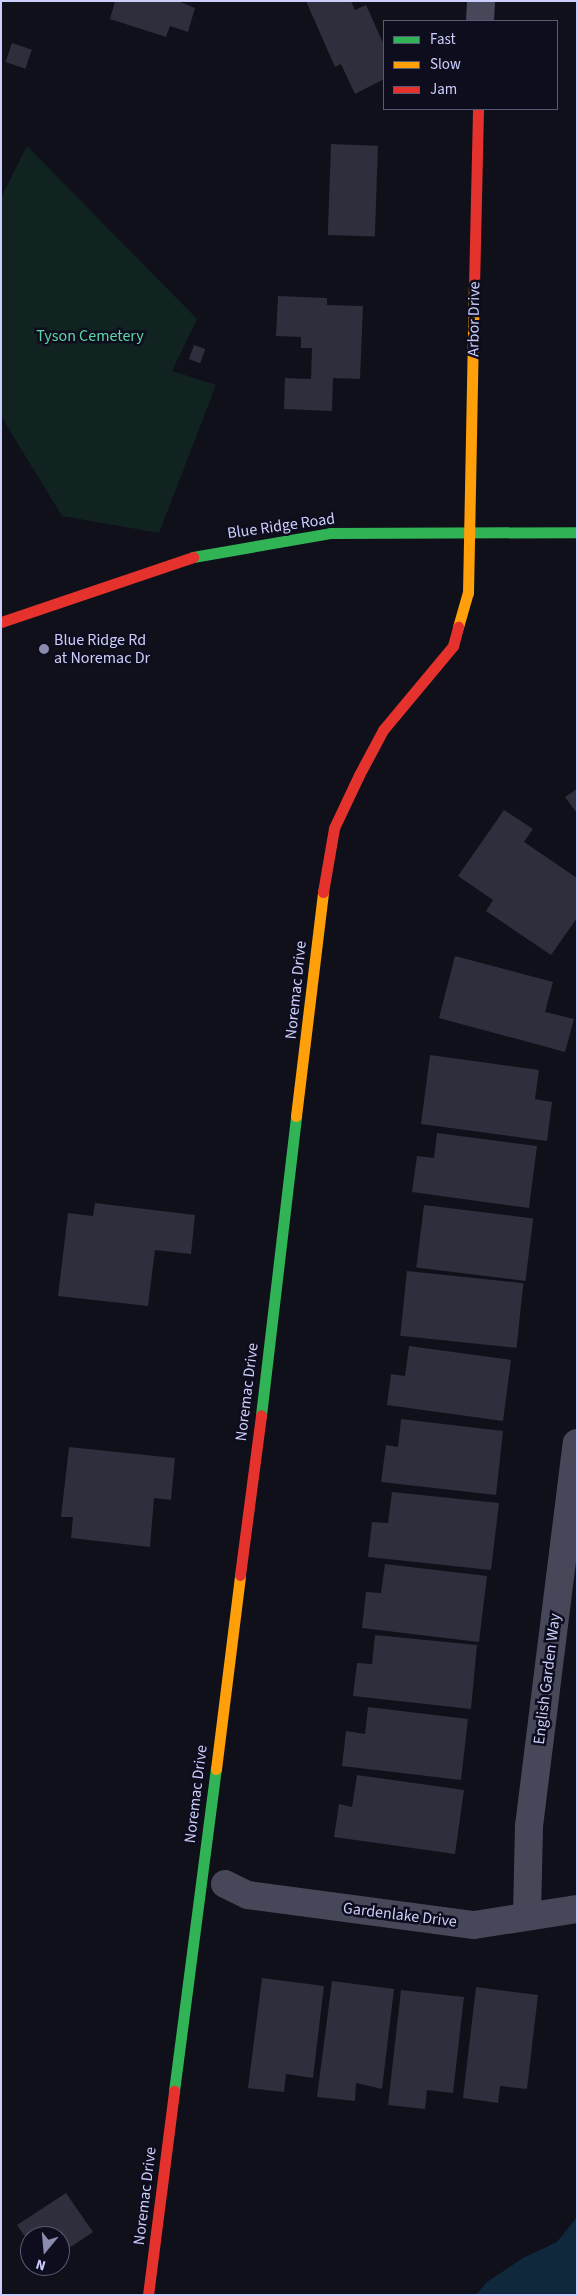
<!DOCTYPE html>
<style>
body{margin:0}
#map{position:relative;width:578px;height:2296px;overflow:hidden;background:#10101a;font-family:"Source Sans 3",sans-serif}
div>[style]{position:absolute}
.green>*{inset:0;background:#102321}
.water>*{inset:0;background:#0f283c}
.building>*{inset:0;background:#2e2e3c;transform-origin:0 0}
.street>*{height:28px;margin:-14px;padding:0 14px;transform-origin:14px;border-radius:14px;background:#46485a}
.fast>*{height:11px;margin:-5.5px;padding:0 5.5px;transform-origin:5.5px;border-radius:5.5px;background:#30b455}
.slow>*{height:11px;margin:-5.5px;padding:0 5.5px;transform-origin:5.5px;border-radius:5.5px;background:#ff9f0a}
.jam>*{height:11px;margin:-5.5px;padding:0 5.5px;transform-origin:5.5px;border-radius:5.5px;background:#e5322d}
.dots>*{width:14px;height:14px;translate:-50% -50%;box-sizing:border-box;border:2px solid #0d0d1d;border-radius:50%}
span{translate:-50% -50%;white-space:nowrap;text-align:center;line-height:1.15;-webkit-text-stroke:5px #0d0d1d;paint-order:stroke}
.street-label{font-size:16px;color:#cccffc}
.park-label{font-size:16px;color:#5ed6a4}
.poi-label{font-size:16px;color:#cccffc}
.left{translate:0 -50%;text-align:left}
.frame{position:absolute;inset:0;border:2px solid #cccffc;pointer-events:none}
.legend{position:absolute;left:383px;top:20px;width:175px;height:90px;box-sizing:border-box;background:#0d0d1d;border:1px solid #595b76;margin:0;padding:6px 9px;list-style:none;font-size:15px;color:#cccffc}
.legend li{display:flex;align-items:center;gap:10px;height:25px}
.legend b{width:25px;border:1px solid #595b76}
.north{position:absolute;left:20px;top:2226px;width:50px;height:50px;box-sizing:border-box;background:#0d0d1d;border:1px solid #595b76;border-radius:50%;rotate:197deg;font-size:14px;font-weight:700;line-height:20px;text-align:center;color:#cccffc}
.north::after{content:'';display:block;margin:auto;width:18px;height:22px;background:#8a8cad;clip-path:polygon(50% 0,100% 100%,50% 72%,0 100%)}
</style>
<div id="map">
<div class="green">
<i style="clip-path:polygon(27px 146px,197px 319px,172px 371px,216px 385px,159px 533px,62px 516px,1px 416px,1px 198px)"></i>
</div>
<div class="water">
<i style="clip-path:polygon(577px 2217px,577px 2295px,476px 2295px,487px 2282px,523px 2258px,557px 2242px)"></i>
</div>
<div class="building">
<i style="clip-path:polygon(115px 1px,178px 1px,195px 8px,188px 32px,170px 26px,166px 37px,110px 19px)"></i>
<i style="clip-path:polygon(306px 1px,351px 1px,355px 10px,366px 5px,384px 45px,384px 79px,355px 94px,341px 64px,335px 67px)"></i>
<i style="left:12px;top:43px;width:21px;height:20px;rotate:19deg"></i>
<i style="left:331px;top:144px;width:47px;height:91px;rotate:2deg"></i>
<i style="clip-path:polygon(278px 296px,327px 298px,327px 305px,363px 306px,360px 379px,333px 378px,332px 411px,284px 409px,285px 378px,311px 379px,312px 348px,301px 348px,301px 337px,276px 336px)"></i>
<i style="left:194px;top:345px;width:12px;height:15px;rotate:20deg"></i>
<i style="clip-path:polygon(577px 789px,577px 813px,565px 797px)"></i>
<i style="clip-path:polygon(504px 810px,533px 829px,524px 842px,577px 878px,577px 918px,551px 955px,486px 911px,493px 900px,458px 876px)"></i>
<i style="clip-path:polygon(455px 956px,553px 982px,545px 1012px,574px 1019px,565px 1052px,439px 1018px)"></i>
<i style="clip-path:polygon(430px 1055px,539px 1070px,535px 1099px,552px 1102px,547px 1141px,421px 1124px)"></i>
<i style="clip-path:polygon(437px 1133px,537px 1146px,529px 1208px,412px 1192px,417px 1156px,434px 1158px)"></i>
<i style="clip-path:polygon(95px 1203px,195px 1215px,191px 1254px,155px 1250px,148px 1306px,58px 1296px,68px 1213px,93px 1216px)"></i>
<i style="left:424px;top:1205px;width:110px;height:63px;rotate:7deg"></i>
<i style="left:407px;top:1271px;width:117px;height:65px;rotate:6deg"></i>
<i style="clip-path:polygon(409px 1346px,511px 1360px,503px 1421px,387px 1405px,391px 1374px,405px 1376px)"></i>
<i style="clip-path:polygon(401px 1419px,503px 1431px,496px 1495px,381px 1482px,386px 1445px,398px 1447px)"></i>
<i style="clip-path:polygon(69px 1447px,175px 1458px,171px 1500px,154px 1498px,150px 1547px,71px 1538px,73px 1517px,61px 1517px)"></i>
<i style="clip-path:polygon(392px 1492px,499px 1503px,491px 1570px,368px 1557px,372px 1522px,388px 1523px)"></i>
<i style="clip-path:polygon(385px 1564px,487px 1576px,479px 1642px,362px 1628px,366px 1592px,381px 1593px)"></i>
<i style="clip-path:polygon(375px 1635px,477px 1645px,471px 1709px,353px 1696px,357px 1663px,372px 1664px)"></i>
<i style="clip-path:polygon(368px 1707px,468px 1719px,461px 1780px,342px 1766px,346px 1731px,365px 1734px)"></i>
<i style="clip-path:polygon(357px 1775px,464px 1790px,455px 1854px,334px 1837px,339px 1804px,352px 1807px)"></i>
<i style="clip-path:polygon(262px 1978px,324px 1986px,313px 2078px,286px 2074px,284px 2092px,248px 2088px)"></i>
<i style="clip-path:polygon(332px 1981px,394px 1989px,382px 2089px,356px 2083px,355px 2101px,317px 2097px)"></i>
<i style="clip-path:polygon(476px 1987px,538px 1995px,527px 2089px,500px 2086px,498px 2103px,463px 2098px)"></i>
<i style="clip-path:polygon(401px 1990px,464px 1997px,453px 2093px,427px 2090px,425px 2109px,388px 2105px)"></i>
<i style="clip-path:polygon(66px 2193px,93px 2232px,60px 2254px,60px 2236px,30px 2236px,30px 2244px,17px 2225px)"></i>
</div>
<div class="street">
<i style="left:480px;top:21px;width:20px;rotate:-87deg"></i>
<i style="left:225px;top:1884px;width:25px;rotate:26deg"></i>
<i style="left:248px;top:1895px;width:228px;rotate:7.6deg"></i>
<i style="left:474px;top:1925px;width:104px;rotate:-8.8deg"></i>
<i style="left:527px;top:1915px;width:89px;rotate:-88.7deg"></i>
<i style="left:529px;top:1826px;width:386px;rotate:-82.9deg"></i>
</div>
<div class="fast">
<i style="left:193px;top:557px;width:139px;rotate:-9.9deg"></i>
<i style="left:330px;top:533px;width:247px;rotate:-0.2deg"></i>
<i style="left:261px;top:1415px;width:301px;rotate:-83.3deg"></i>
<i style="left:174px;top:2091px;width:325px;rotate:-82.6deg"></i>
</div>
<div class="slow">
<i style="left:458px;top:627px;width:35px;rotate:-74deg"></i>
<i style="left:468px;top:593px;width:306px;rotate:-88.9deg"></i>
<i style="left:296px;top:1116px;width:226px;rotate:-83.1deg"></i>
<i style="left:216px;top:1769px;width:195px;rotate:-82.9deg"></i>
</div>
<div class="jam">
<i style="left:474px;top:287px;width:178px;rotate:-88.7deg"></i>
<i style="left:1px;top:622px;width:203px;rotate:-18.7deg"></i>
<i style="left:323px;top:892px;width:65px;rotate:-80.2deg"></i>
<i style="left:334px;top:828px;width:59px;rotate:-64.7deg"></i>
<i style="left:359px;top:775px;width:51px;rotate:-61.9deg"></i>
<i style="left:383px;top:730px;width:109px;rotate:-50.2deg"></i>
<i style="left:453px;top:646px;width:20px;rotate:-75deg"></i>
<i style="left:240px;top:1575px;width:161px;rotate:-82.5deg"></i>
<i style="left:148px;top:2295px;width:206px;rotate:-82.7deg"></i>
</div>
<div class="dots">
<i style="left:44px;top:649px;background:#8a8cad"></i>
</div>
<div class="street-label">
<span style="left:474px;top:319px;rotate:-89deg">Arbor Drive</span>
<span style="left:281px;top:526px;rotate:-8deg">Blue Ridge Road</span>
<span style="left:296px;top:990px;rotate:-84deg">Noremac Drive</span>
<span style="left:247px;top:1392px;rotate:-83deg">Noremac Drive</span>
<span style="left:547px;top:1679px;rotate:-83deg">English Garden Way</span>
<span style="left:196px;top:1794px;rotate:-83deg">Noremac Drive</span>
<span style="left:400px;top:1915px;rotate:7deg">Gardenlake Drive</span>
<span style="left:145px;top:2196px;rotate:-83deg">Noremac Drive</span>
</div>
<div class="park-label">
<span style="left:90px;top:336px">Tyson Cemetery</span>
</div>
<div class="poi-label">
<span class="left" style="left:54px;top:649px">Blue Ridge Rd<br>at Noremac Dr</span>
</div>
<div class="frame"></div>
<ul class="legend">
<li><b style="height:6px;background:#30b455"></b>Fast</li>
<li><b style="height:6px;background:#ff9f0a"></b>Slow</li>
<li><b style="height:6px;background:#e5322d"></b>Jam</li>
</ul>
<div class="north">N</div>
</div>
